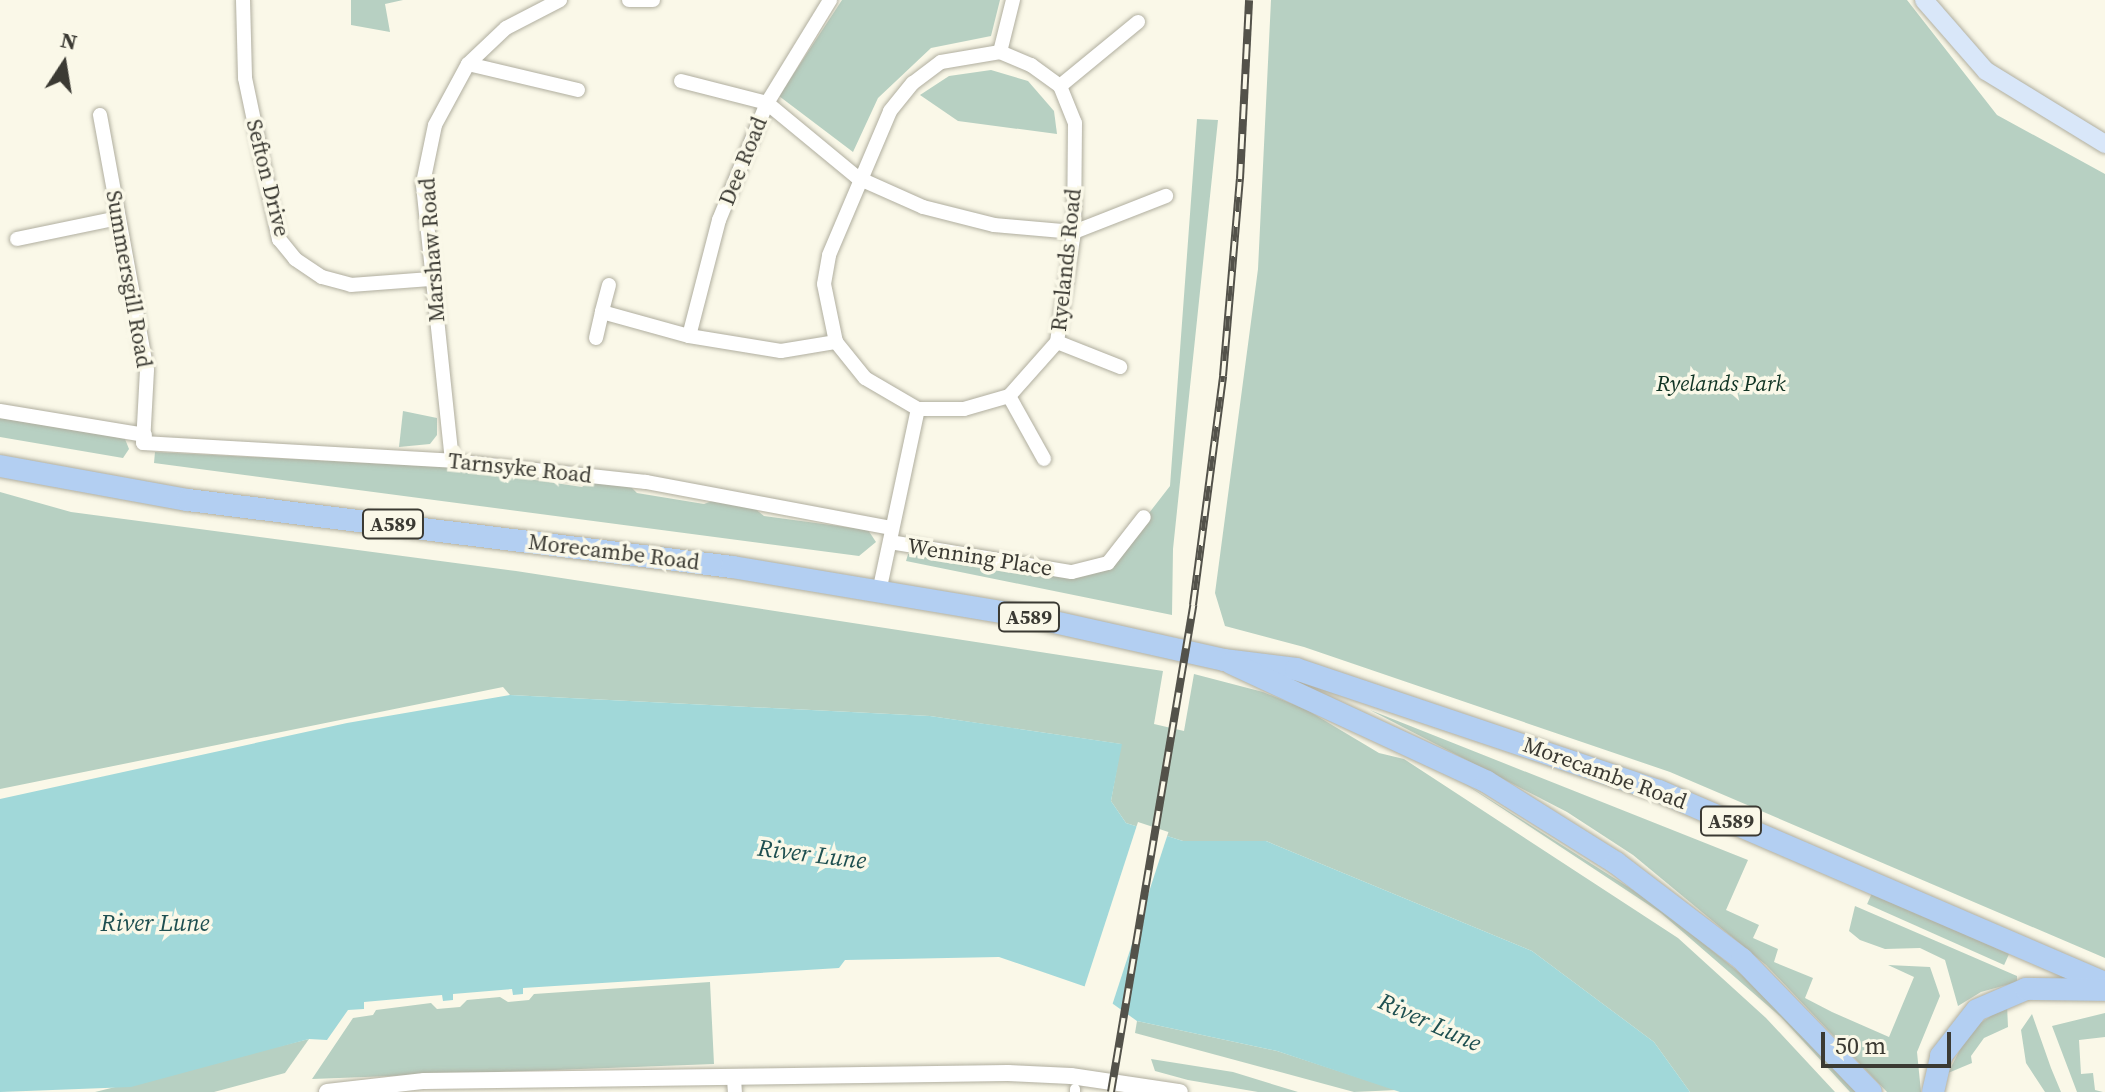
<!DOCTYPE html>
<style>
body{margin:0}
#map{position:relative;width:2105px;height:1092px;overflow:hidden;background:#faf8e8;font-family:"Source Serif 4",serif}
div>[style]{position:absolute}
.green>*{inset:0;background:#b7d0c2;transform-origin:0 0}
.water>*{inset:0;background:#a1d8d9}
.pier>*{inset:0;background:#faf8e8;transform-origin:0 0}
.roads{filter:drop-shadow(0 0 2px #b0ae9f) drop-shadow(0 0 2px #b0ae9f)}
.pedestrian>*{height:10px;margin:-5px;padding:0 5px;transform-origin:5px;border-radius:5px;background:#fff}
.minor>*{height:14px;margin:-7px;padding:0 7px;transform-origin:7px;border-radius:7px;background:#fff}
.tertiary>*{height:16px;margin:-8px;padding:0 8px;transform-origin:8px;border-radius:8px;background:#fff}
.secondary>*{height:18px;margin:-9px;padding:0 9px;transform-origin:9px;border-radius:9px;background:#d9e7f9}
.primary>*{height:22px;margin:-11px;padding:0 11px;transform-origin:11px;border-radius:11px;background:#b3cff2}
.rail>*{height:8px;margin-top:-4px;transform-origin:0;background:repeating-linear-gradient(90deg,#faf8e8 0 15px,#53524a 0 30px);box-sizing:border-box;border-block:2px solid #53524a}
span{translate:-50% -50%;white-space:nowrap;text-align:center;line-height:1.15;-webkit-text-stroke:7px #faf8e8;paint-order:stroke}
.shield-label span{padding:2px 6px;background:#faf8e8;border:2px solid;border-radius:6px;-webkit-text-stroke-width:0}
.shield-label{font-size:20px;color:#3b3a33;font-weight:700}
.street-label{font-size:22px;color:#3b3a33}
.park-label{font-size:22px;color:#0f3323;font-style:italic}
.water-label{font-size:24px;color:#1e4f50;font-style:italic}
.north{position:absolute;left:24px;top:24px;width:80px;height:80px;-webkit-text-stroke:6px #faf8e8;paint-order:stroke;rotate:12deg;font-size:22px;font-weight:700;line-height:32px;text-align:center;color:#3b3a33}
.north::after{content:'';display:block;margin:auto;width:28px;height:36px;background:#3b3a33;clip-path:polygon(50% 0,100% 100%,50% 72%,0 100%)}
.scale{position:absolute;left:1821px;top:1032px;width:130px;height:36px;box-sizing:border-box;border:4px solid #3b3a33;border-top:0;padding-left:10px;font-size:24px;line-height:28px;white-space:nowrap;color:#3b3a33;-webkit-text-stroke:6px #faf8e8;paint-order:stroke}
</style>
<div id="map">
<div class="green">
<i style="clip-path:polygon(351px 0,403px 0,385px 4px,390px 32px,351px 25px)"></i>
<i style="clip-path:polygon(842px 0,1000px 0,991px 36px,931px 48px,878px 98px,853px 152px,779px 96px)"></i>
<i style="clip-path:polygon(1271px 0,1907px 0,1997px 115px,2105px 174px,2105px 958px,1670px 772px,1304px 647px,1225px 626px,1215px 593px,1258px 269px)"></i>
<i style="clip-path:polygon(991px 70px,1028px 81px,1054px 111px,1057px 134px,958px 121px,920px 95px,949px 76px)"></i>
<i style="clip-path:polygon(1197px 119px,1218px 120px,1173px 549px,1172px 615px,906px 561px,909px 551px,1077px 577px,1108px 566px,1170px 486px)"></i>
<i style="clip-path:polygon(403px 411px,437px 418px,437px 435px,430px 444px,399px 447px)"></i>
<i style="clip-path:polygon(0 418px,112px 436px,125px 439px,129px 449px,123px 458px,0 437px)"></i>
<i style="clip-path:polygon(155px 452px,446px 467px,582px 487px,590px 481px,630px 486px,637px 493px,704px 504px,715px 500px,754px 508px,764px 516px,868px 530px,876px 542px,859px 556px,154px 463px)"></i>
<i style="clip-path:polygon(0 492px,71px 512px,516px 571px,1163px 671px,1154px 724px,1184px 731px,1194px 674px,1263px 692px,1307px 710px,1379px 753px,1404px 759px,1678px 938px,1766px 1018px,1835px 1092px,1690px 1092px,1654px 1042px,1532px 951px,1266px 841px,1183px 841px,1126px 823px,1111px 801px,1121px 744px,930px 716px,510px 695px,503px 687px,0 789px)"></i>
<i style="clip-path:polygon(1370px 710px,1748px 860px,1726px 910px,1759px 925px,1753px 938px,1778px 949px,1774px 962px,1813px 978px,1805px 998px,1832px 1012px,1889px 1037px,1914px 977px,1888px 965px,1930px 967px,1940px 996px,1917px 1052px,1921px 1092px,1887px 1092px,1766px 965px,1633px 855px,1567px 812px)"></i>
<i style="clip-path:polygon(1456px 778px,1655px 904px,1757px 987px,1857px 1092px,1850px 1092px,1781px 1017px,1661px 913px)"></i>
<i style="left:1872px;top:893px;width:150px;height:12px;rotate:24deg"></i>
<i style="clip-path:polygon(1855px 906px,2017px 976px,2017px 982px,1981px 992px,1958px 1006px,1945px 960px,1920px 948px,1885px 949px,1860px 940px,1849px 931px)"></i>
<i style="clip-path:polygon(710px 982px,714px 1064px,312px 1079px,353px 1018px,373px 1015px,376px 1010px,431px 1003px,437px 1009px,460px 1007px,467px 1000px,500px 997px,508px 1002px,529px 1000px,534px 994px)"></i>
<i style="clip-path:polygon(2007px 1005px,2008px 1027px,1984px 1038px,1971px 1056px,1972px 1063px,1948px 1073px,1970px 1030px)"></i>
<i style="clip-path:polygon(2105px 1013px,2105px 1037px,2079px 1040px,2081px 1074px,2093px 1073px,2095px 1090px,2103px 1092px,2077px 1092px,2052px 1026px)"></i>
<i style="clip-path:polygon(2032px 1014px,2051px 1068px,2061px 1092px,2045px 1092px,2026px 1063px,2021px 1030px)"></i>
<i style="clip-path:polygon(1137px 1021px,1277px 1051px,1397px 1090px,1354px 1092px,1135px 1033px)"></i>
<i style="clip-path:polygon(309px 1039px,285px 1073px,214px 1092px,95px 1092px)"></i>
<i style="clip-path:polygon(1151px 1059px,1233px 1072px,1298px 1092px,1258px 1092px,1188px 1080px,1155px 1071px)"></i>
</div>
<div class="water">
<i style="clip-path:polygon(510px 695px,930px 716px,1122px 744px,1111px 801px,1126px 823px,1183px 841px,1266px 841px,1532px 951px,1654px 1042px,1690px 1092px,1400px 1092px,1277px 1051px,1137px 1021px,1092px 989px,999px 957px,845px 960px,839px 968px,523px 988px,523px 994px,513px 995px,512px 989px,453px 994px,453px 1000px,443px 1001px,442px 995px,364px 1002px,364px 1009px,348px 1010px,327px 1040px,309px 1039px,131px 1087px,0 1092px,0 799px,347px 723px)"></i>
</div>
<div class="pier">
<i style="left:1138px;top:822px;width:32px;height:186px;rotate:18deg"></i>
</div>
<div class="roads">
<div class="pedestrian">
<i style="left:1075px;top:1092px;width:3px;rotate:-90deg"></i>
</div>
<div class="minor">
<i style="left:243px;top:0;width:78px;rotate:88.5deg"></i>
<i style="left:245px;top:78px;width:165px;rotate:78.1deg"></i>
<i style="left:279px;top:239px;width:26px;rotate:51deg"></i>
<i style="left:295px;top:259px;width:32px;rotate:34deg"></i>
<i style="left:322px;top:277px;width:30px;rotate:15deg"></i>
<i style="left:351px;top:285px;width:79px;rotate:-4.3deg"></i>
<i style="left:629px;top:0;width:24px"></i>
<i style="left:1000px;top:52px;width:34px;rotate:23deg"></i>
<i style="left:1031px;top:65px;width:36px;rotate:36deg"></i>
<i style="left:1060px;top:86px;width:40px;rotate:68deg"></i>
<i style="left:1075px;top:123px;width:109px;rotate:90.5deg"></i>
<i style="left:1074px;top:232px;width:111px;rotate:98.8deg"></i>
<i style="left:1057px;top:342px;width:72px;rotate:131.6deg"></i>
<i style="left:1009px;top:396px;width:47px;rotate:163.9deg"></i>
<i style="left:964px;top:409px;width:46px;rotate:180deg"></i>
<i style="left:918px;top:409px;width:61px;rotate:-149.7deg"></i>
<i style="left:865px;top:378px;width:46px;rotate:-128.9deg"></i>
<i style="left:836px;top:342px;width:59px;rotate:-101.7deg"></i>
<i style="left:824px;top:284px;width:29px;rotate:-80deg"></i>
<i style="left:829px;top:255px;width:156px;rotate:-67deg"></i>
<i style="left:890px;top:111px;width:36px;rotate:-51deg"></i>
<i style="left:913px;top:83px;width:35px;rotate:-37deg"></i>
<i style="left:941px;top:62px;width:60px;rotate:-9.6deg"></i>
<i style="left:1000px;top:52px;width:54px;rotate:-76deg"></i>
<i style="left:468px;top:64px;width:113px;rotate:13.3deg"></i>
<i style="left:681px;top:81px;width:89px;rotate:14.3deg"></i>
<i style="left:767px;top:103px;width:118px;rotate:39.5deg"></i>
<i style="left:858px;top:178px;width:71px;rotate:24deg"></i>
<i style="left:923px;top:207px;width:73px;rotate:14.2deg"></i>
<i style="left:994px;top:225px;width:80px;rotate:5deg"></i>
<i style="left:1074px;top:232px;width:99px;rotate:-21.4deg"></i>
<i style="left:1060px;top:86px;width:101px;rotate:-39.4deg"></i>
<i style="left:100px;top:115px;width:259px;rotate:79.6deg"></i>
<i style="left:147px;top:370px;width:73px;rotate:93.1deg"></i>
<i style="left:143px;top:443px;width:310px;rotate:3.3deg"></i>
<i style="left:452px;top:461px;width:195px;rotate:6.2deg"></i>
<i style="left:646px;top:482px;width:250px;rotate:10.6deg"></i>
<i style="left:17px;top:239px;width:103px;rotate:-11.7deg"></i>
<i style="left:609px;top:285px;width:28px;rotate:105deg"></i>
<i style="left:602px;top:312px;width:90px;rotate:15.4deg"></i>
<i style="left:689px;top:336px;width:93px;rotate:9.3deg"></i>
<i style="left:781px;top:351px;width:56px;rotate:-9.3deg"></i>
<i style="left:689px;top:336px;width:120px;rotate:-75.5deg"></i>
<i style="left:719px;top:220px;width:126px;rotate:-67.7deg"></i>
<i style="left:767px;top:103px;width:121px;rotate:-58.5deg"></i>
<i style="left:596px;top:338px;width:27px;rotate:-77deg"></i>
<i style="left:1057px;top:342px;width:68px;rotate:21.6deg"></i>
<i style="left:1009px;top:396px;width:72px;rotate:60.9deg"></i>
<i style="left:0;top:411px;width:147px;rotate:9.4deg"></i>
<i style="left:452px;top:461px;width:280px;rotate:-96deg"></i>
<i style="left:423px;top:183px;width:59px;rotate:-78.3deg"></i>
<i style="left:435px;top:125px;width:69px;rotate:-61.6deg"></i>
<i style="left:468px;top:64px;width:52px;rotate:-43.5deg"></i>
<i style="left:506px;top:28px;width:61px;rotate:-27.4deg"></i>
<i style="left:890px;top:542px;width:184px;rotate:9.4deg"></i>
<i style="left:1072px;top:572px;width:37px;rotate:-14deg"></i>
<i style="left:1108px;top:563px;width:58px;rotate:-52deg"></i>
<i style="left:879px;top:592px;width:187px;rotate:-78deg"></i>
<i style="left:734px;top:1079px;width:13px;rotate:86deg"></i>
</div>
<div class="tertiary">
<i style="left:327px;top:1092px;width:98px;rotate:-6.5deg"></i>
<i style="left:424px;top:1081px;width:584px;rotate:-0.78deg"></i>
<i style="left:1008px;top:1073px;width:63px;rotate:2.7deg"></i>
<i style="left:1071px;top:1076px;width:110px;rotate:8.4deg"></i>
</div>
<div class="secondary">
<i style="left:1924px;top:0;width:94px;rotate:48.9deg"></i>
<i style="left:1986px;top:71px;width:140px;rotate:31.5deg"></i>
</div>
<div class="primary">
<i style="left:0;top:466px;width:191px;rotate:10.3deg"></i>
<i style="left:188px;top:500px;width:548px;rotate:7.02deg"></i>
<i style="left:732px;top:567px;width:308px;rotate:9.5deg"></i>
<i style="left:1036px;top:618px;width:193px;rotate:12.6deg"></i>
<i style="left:1224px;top:660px;width:73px;rotate:7.1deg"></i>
<i style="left:1296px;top:669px;width:383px;rotate:18.6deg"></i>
<i style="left:1659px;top:791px;width:486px;rotate:23.3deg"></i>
<i style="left:1231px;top:663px;width:282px;rotate:24.9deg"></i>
<i style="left:1487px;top:782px;width:152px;rotate:32.1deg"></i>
<i style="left:1616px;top:863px;width:158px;rotate:37.3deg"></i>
<i style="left:1742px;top:959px;width:185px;rotate:45.9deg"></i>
<i style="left:1933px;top:1092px;width:37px;rotate:-77deg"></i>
<i style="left:1941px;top:1056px;width:58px;rotate:-52deg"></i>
<i style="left:1977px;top:1010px;width:53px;rotate:-23.2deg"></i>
<i style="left:2026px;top:989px;width:79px;rotate:0.7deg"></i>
</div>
</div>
<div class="rail">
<i style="left:1111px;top:1092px;width:494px;rotate:-80.4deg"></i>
<i style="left:1193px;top:605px;width:231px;rotate:-82.5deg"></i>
<i style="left:1223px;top:376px;width:198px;rotate:-85.1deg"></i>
<i style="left:1240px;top:179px;width:179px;rotate:-87.1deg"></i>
</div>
<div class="shield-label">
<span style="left:393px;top:524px">A589</span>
<span style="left:1029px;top:617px">A589</span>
<span style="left:1731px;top:821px">A589</span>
</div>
<div class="street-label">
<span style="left:743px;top:161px;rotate:-68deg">Dee Road</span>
<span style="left:268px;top:178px;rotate:76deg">Sefton Drive</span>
<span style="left:432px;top:250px;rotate:-94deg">Marshaw Road</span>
<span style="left:1066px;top:260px;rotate:-84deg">Ryelands Road</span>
<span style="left:129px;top:279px;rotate:80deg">Summersgill Road</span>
<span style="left:520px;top:468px;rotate:6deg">Tarnsyke Road</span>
<span style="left:614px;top:552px;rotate:7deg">Morecambe Road</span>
<span style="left:980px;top:557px;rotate:9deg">Wenning Place</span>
<span style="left:1605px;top:773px;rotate:20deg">Morecambe Road</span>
</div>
<div class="park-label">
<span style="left:1721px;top:384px">Ryelands Park</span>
</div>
<div class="water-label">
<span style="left:812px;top:854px;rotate:7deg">River Lune</span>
<span style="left:155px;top:923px">River Lune</span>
<span style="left:1430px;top:1022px;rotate:24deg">River Lune</span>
</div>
<div class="north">N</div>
<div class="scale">50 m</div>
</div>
